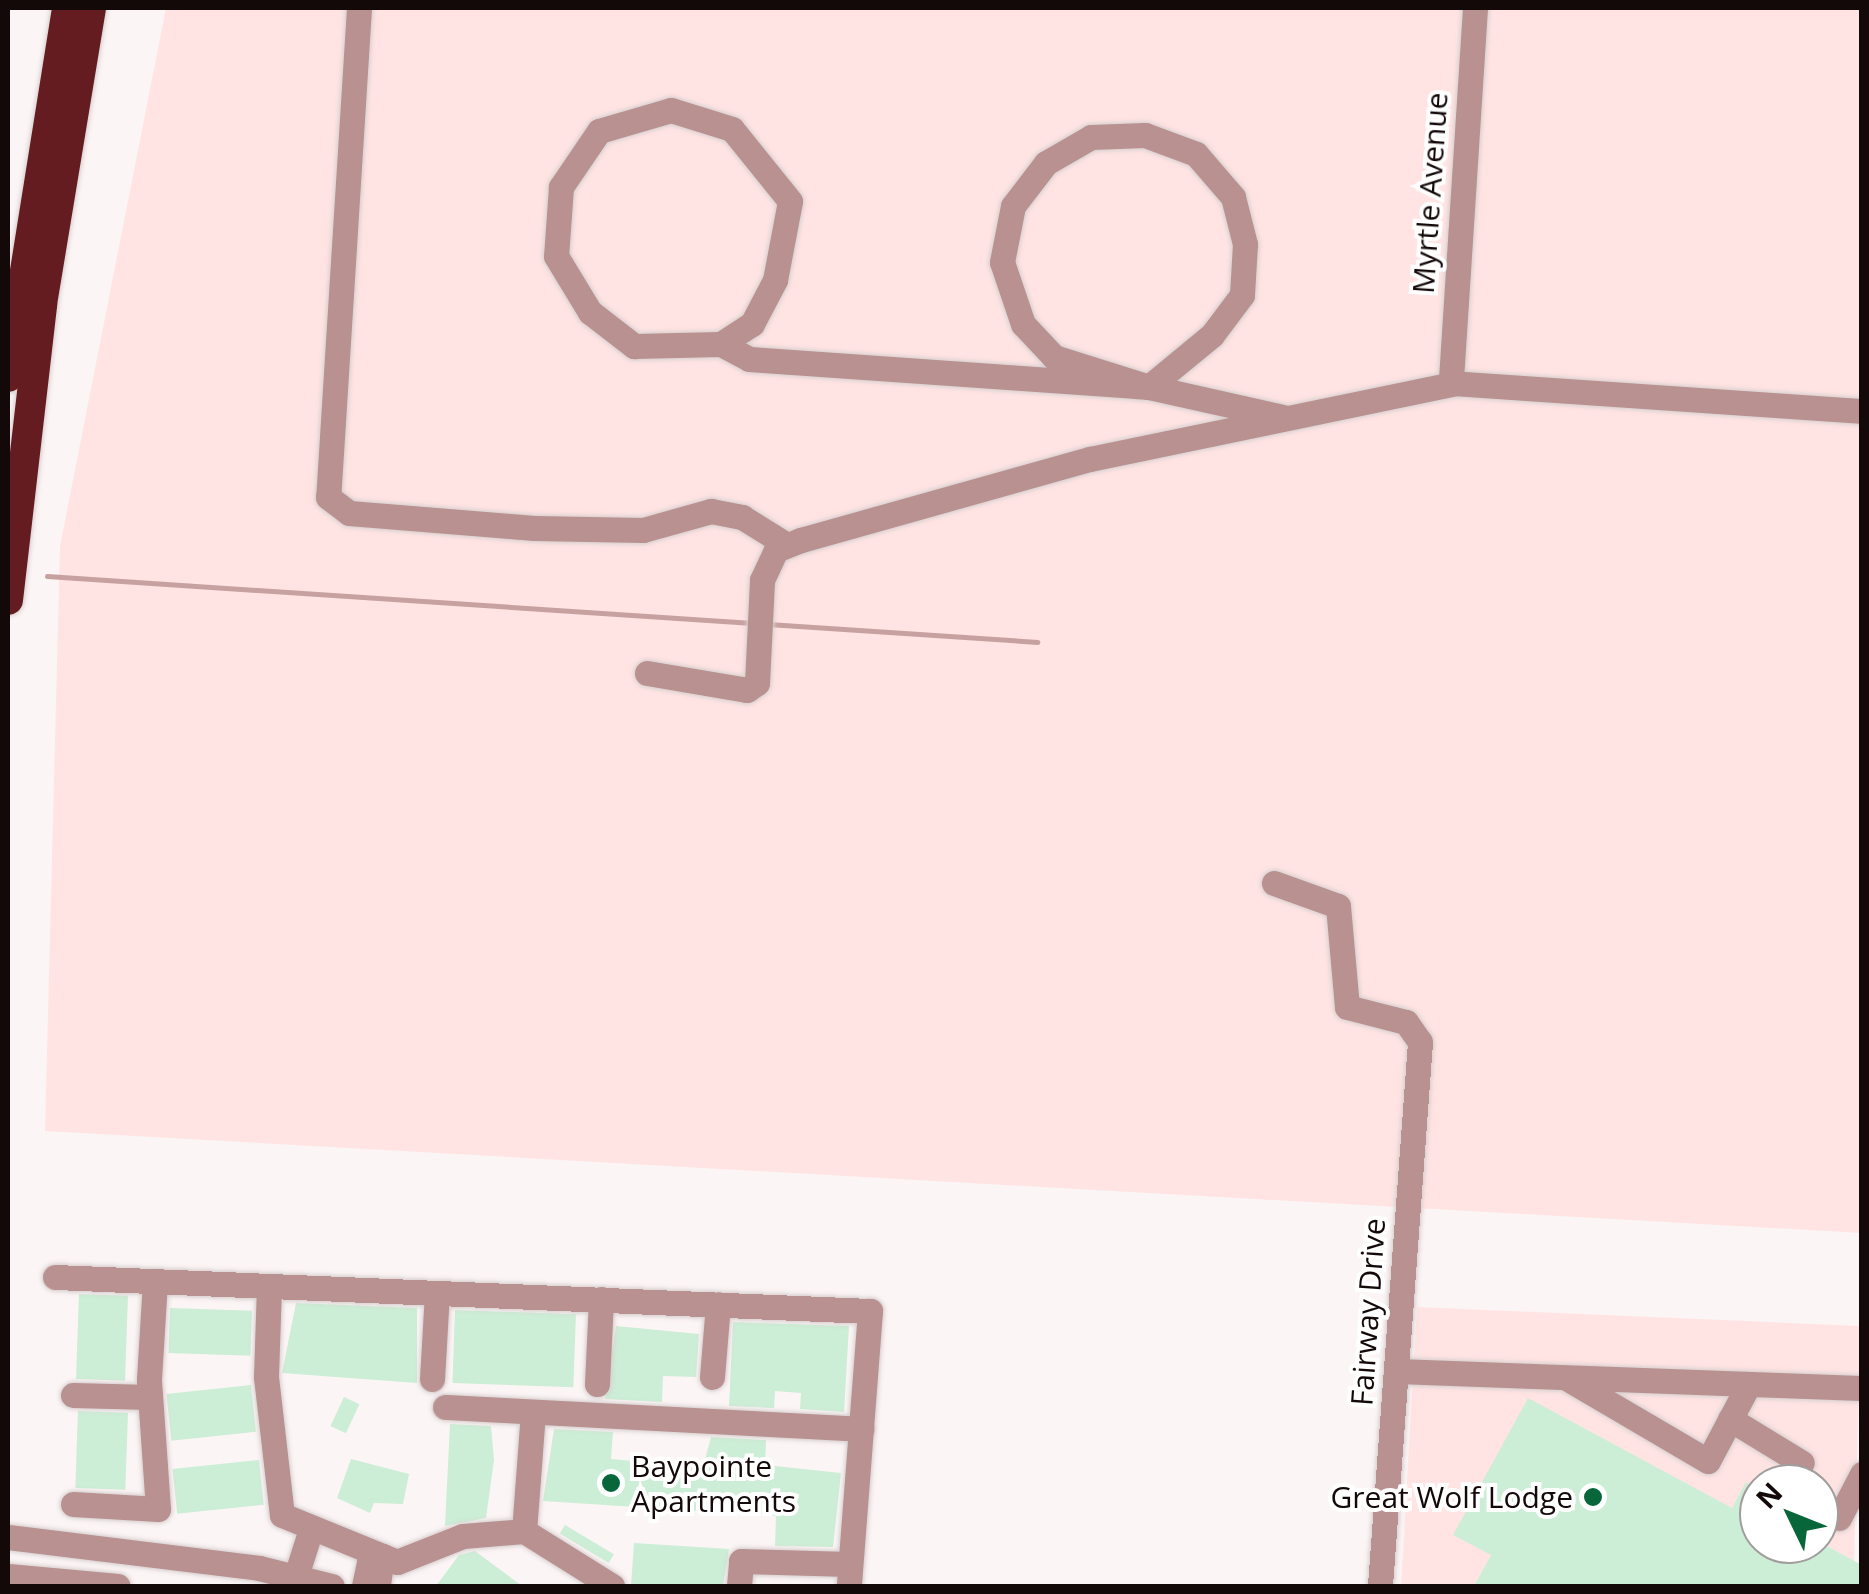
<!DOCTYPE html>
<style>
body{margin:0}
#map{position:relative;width:1869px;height:1594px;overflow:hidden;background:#fcf5f5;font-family:"Open Sans",sans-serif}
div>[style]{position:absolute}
.built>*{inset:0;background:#ffe4e3}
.stream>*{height:5px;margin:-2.5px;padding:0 2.5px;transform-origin:2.5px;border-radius:2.5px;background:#c7a1a0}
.building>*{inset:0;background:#ccedd6;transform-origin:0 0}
.roads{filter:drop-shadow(0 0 2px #d7cfcf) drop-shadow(0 0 2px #d7cfcf)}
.minor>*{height:25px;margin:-12.5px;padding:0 12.5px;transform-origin:12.5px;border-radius:12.5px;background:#b89190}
.highway>*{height:30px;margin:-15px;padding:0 15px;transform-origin:15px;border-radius:15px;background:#651c21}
.dots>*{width:28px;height:28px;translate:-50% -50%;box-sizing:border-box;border:5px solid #fff;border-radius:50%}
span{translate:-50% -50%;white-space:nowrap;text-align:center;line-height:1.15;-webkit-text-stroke:8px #fff;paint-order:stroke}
.street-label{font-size:30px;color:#140909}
.poi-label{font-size:30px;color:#140909}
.left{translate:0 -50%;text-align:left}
.right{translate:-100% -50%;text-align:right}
.frame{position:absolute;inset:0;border:10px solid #140909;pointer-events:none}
.north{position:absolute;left:1739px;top:1464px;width:100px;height:100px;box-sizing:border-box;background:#fff;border:2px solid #a19d9d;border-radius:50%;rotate:313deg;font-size:28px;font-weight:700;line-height:40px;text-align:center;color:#140909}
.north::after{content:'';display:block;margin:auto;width:35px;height:45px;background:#08673a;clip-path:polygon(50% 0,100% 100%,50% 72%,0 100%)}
</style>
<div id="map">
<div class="built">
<i style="clip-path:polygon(166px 8px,1861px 8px,1861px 1233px,45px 1131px,60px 546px)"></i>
<i style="clip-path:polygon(1417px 1307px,1861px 1326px,1854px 1561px,1819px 1542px,1819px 1484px,1746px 1483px,1727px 1518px,1454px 1535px,1491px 1555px,1474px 1586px,1401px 1586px)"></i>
</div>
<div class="stream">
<i style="left:47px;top:576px;width:707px;rotate:3.81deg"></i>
<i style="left:768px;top:624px;width:270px;rotate:3.8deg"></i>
</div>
<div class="building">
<i style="left:79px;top:1294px;width:49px;height:85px;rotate:2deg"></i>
<i style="clip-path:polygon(296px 1303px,417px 1308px,417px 1383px,282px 1373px)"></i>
<i style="left:170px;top:1308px;width:82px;height:45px;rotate:2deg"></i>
<i style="left:455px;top:1310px;width:121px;height:73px;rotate:2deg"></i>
<i style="clip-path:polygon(733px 1322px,849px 1326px,844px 1412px,800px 1409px,801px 1393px,775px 1391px,774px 1408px,729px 1406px)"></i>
<i style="clip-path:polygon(616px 1326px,699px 1334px,696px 1377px,663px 1376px,662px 1402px,605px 1399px)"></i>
<i style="left:251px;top:1385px;width:47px;height:85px;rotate:84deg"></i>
<i style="left:344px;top:1397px;width:17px;height:32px;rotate:25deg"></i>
<i style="clip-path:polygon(1528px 1398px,1732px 1508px,1746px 1482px,1759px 1490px,1759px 1544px,1823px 1544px,1862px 1565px,1862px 1586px,1474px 1586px,1491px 1555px,1453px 1535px)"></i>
<i style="left:78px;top:1411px;width:50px;height:77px;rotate:2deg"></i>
<i style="clip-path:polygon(450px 1424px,491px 1426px,494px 1460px,486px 1518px,445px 1526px)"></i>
<i style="clip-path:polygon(554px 1429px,613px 1432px,611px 1459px,703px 1467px,711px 1437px,766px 1440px,765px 1465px,841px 1473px,833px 1547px,775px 1546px,776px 1516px,543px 1501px)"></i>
<i style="clip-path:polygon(351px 1459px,409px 1474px,403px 1504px,374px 1503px,370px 1513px,337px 1498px)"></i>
<i style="left:259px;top:1460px;width:45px;height:87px;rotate:84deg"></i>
<i style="left:565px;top:1525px;width:57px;height:10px;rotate:31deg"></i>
<i style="clip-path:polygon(634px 1543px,729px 1549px,723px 1586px,631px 1586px)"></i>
<i style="clip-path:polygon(475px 1551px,479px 1554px,522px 1586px,436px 1586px,459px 1555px)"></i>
</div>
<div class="roads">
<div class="minor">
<i style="left:359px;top:8px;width:490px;rotate:93.6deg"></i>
<i style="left:328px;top:497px;width:26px;rotate:37deg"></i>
<i style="left:349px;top:513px;width:186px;rotate:4.6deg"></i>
<i style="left:534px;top:528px;width:109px;rotate:1.1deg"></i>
<i style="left:643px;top:530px;width:71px;rotate:-15.6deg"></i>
<i style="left:711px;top:511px;width:32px;rotate:11deg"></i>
<i style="left:742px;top:517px;width:53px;rotate:31.9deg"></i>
<i style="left:1475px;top:8px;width:376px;rotate:93.7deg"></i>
<i style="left:1451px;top:383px;width:412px;rotate:3.9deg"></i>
<i style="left:1145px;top:135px;width:54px;rotate:20.4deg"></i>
<i style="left:1196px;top:154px;width:57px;rotate:49.3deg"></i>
<i style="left:1233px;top:197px;width:49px;rotate:75.7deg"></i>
<i style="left:1245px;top:244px;width:51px;rotate:93.4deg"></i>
<i style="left:1242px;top:295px;width:50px;rotate:126.9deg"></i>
<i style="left:1212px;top:335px;width:82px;rotate:140.5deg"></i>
<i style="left:1149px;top:387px;width:100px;rotate:-162.5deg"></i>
<i style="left:1054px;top:357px;width:45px;rotate:-133.2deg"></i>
<i style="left:1023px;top:324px;width:65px;rotate:-108.7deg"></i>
<i style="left:1002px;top:262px;width:57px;rotate:-78.9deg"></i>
<i style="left:1013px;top:206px;width:54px;rotate:-52.5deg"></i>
<i style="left:1046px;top:163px;width:52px;rotate:-30deg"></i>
<i style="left:1091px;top:137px;width:54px;rotate:-2.1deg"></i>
<i style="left:721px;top:344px;width:37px;rotate:-33deg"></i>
<i style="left:752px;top:324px;width:50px;rotate:-62.4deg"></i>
<i style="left:775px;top:280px;width:80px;rotate:-79.2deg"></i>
<i style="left:790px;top:201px;width:92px;rotate:-128.9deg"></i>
<i style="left:732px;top:129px;width:64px;rotate:-162.7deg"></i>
<i style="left:671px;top:110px;width:75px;rotate:163.7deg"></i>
<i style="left:599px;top:131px;width:68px;rotate:124.2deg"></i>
<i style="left:561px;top:187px;width:69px;rotate:94.1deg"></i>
<i style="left:556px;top:256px;width:66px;rotate:58.7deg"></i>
<i style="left:590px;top:312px;width:56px;rotate:37.7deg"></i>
<i style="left:634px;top:346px;width:87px;rotate:-1.3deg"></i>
<i style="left:721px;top:344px;width:32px;rotate:28deg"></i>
<i style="left:749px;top:359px;width:401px;rotate:4deg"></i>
<i style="left:1149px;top:387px;width:137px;rotate:12.6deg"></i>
<i style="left:647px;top:673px;width:101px;rotate:9.6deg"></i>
<i style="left:747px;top:690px;width:12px;rotate:-35deg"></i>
<i style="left:757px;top:683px;width:103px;rotate:-87.2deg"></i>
<i style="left:762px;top:580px;width:33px;rotate:-65deg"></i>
<i style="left:776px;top:550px;width:27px;rotate:-22deg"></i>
<i style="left:801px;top:540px;width:300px;rotate:-15.7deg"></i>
<i style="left:1090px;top:459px;width:374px;rotate:-11.7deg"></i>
<i style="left:1274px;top:883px;width:68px;rotate:19.8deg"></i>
<i style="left:1338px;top:906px;width:101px;rotate:84.9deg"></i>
<i style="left:1347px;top:1007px;width:61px;rotate:14.3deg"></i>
<i style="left:1406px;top:1022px;width:24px;rotate:55deg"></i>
<i style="left:1420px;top:1042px;width:545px;rotate:94.21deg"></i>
<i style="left:55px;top:1277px;width:816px;rotate:2.39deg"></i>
<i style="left:870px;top:1311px;width:276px;rotate:94.4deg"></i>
<i style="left:269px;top:1286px;width:91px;rotate:91.9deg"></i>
<i style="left:266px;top:1377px;width:139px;rotate:83.4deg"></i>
<i style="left:282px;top:1515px;width:124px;rotate:22.2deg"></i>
<i style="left:397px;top:1562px;width:71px;rotate:-21.5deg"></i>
<i style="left:463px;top:1536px;width:61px;rotate:-4.7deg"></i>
<i style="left:1396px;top:1371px;width:466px;rotate:2.1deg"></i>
<i style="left:712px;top:1377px;width:73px;rotate:-85.3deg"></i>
<i style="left:432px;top:1379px;width:86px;rotate:-86.7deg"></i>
<i style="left:1568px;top:1379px;width:162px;rotate:30.4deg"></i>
<i style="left:1708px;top:1461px;width:87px;rotate:-62deg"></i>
<i style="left:597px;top:1384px;width:85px;rotate:-87.3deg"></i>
<i style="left:73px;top:1395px;width:77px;rotate:1.5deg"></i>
<i style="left:445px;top:1407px;width:417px;rotate:3deg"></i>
<i style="left:533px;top:1412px;width:119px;rotate:94.3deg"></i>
<i style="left:524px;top:1531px;width:104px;rotate:32deg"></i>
<i style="left:1730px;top:1419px;width:84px;rotate:31.4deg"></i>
<i style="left:73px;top:1504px;width:85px;rotate:3.4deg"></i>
<i style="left:158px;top:1509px;width:130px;rotate:-94deg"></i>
<i style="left:149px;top:1379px;width:98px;rotate:-86.5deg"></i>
<i style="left:1839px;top:1518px;width:50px;rotate:-62.4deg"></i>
<i style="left:8px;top:1537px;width:253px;rotate:7deg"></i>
<i style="left:259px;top:1568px;width:75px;rotate:13.9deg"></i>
<i style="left:8px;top:1576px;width:110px;rotate:5.2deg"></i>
<i style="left:296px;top:1576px;width:49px;rotate:-72.3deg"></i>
<i style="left:364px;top:1586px;width:24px;rotate:-78deg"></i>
<i style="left:369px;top:1563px;width:15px;rotate:-28deg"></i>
<i style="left:382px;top:1556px;width:30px;rotate:98deg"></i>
<i style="left:739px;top:1586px;width:25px;rotate:-85deg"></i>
<i style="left:741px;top:1561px;width:109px;rotate:1.6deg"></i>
</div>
<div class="highway">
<i style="left:8px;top:377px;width:374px;rotate:-80.9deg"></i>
<i style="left:8px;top:600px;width:298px;rotate:-83.4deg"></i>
<i style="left:42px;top:304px;width:300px;rotate:-80.6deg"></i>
</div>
</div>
<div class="dots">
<i style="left:611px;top:1483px;background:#08673a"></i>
<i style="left:1593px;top:1497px;background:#08673a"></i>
</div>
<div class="street-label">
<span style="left:1430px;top:193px;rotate:-86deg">Myrtle Avenue</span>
<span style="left:1368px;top:1312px;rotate:-86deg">Fairway Drive</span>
</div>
<div class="poi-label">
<span class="left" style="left:631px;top:1483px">Baypointe<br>Apartments</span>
<span class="right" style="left:1573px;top:1497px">Great Wolf Lodge</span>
</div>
<div class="frame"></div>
<div class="north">N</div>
</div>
